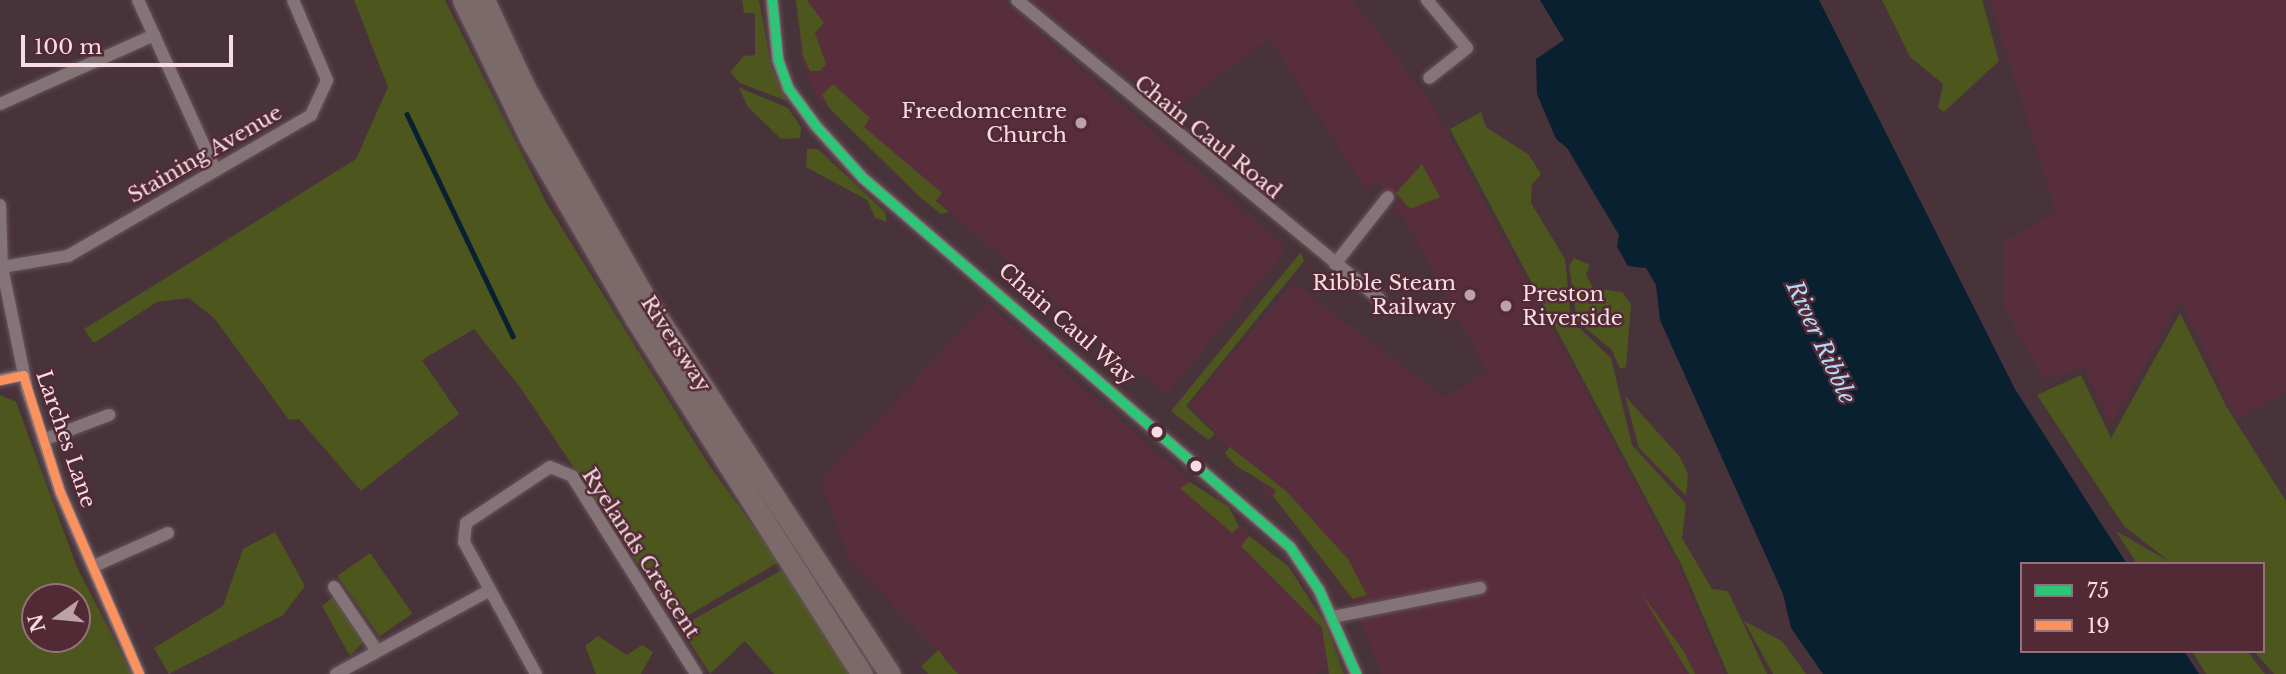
<!DOCTYPE html>
<style>
body{margin:0}
#map{position:relative;width:2286px;height:674px;overflow:hidden;background:#49333a;font-family:"Libre Baskerville",serif}
div>[style]{position:absolute}
.built>*{inset:0;background:#592e3c}
.green>*{inset:0;background:#4c561d;transform-origin:0 0}
.water>*{inset:0;background:#092031}
.stream>*{height:4.5px;margin:-2.25px;padding:0 2.25px;transform-origin:2.25px;border-radius:2.25px;background:#092031}
.roads{filter:drop-shadow(0 0 2px #665359) drop-shadow(0 0 2px #665359)}
.street>*{height:12px;margin:-6px;padding:0 6px;transform-origin:6px;border-radius:6px;background:#847377}
.highway>*{height:21px;margin:-10.5px;padding:0 10.5px;transform-origin:10.5px;border-radius:10.5px;background:#7c6a6a}
.bus-1>*{height:9px;margin:-4.5px;padding:0 4.5px;transform-origin:4.5px;border-radius:4.5px;background:#2dc577}
.bus-2>*{height:9px;margin:-4.5px;padding:0 4.5px;transform-origin:4.5px;border-radius:4.5px;background:#fa915f}
.dots>*{width:19px;height:19px;translate:-50% -50%;box-sizing:border-box;border:4px solid #522a36;border-radius:50%}
span{translate:-50% -50%;white-space:nowrap;text-align:center;line-height:1.15;-webkit-text-stroke:5px #522a36;paint-order:stroke}
.poi-label{font-size:21px;color:#f7dde3}
.right{translate:-100% -50%;text-align:right}
.left{translate:0 -50%;text-align:left}
.street-label{font-size:21px;color:#f7dde3}
.water-label{font-size:23px;color:#b2dbf9;font-style:italic}
.legend{position:absolute;left:2020px;top:562px;width:245px;height:91px;box-sizing:border-box;background:#522a36;border:2px solid #94727b;margin:0;padding:9px 12px;list-style:none;font-size:21px;color:#f7dde3}
.legend li{display:flex;align-items:center;gap:14px;height:35px}
.legend b{width:35px;border:2px solid #94727b}
.north{position:absolute;left:21px;top:583px;width:70px;height:70px;box-sizing:border-box;background:#522a36;border:2px solid #94727b;border-radius:50%;rotate:255deg;font-size:19px;font-weight:700;line-height:28px;text-align:center;color:#f7dde3}
.north::after{content:'';display:block;margin:auto;width:24px;height:32px;background:#baa2a8;clip-path:polygon(50% 0,100% 100%,50% 72%,0 100%)}
.scale{position:absolute;left:21px;top:35px;width:212px;height:32px;box-sizing:border-box;border:4px solid #f7dde3;border-top:0;padding-left:9px;font-size:21px;line-height:24px;white-space:nowrap;color:#f7dde3;-webkit-text-stroke:5px #522a36;paint-order:stroke}
</style>
<div id="map">
<div class="built">
<i style="clip-path:polygon(797px 0,1002px 0,1286px 249px,1166px 395px,819px 101px,801px 60px)"></i>
<i style="clip-path:polygon(1032px 0,1353px 0,1430px 102px,1678px 564px,1724px 674px,1382px 674px,1354px 605px,1303px 532px,1190px 404px,1293px 283px,1445px 398px,1487px 371px,1404px 218px,1393px 210px,1398px 201px,1375px 181px,1367px 191px,1269px 38px,1172px 112px)"></i>
<i style="clip-path:polygon(1990px 0,2286px 0,2286px 392px,2237px 419px,2180px 301px,2111px 424px,2084px 368px,2044px 380px,2004px 307px,2003px 242px,2056px 212px)"></i>
<i style="clip-path:polygon(987px 303px,1269px 552px,1318px 619px,1334px 658px,1317px 674px,959px 674px,850px 560px,821px 481px)"></i>
</div>
<div class="green">
<i style="clip-path:polygon(354px 0,445px 0,547px 204px,709px 465px,779px 562px,677px 622px,520px 387px,474px 329px,422px 360px,459px 414px,361px 491px,299px 419px,289px 420px,215px 319px,189px 298px,157px 302px,94px 343px,84px 329px,356px 159px,388px 87px)"></i>
<i style="clip-path:polygon(734px 0,759px 0,771px 66px,787px 101px,740px 83px,730px 72px,744px 56px,755px 55px,755px 13px,744px 13px,742px 0)"></i>
<i style="clip-path:polygon(796px 0,807px 0,824px 23px,815px 33px,826px 64px,820px 71px,810px 71px,803px 56px)"></i>
<i style="clip-path:polygon(1882px 0,1982px 0,1999px 61px,1944px 112px,1938px 108px,1943px 84px,1910px 57px)"></i>
<i style="clip-path:polygon(833px 84px,870px 118px,864px 127px,942px 193px,936px 201px,949px 212px,941px 214px,921px 198px,830px 109px,822px 95px)"></i>
<i style="clip-path:polygon(738px 87px,788px 108px,801px 127px,800px 138px,781px 139px,748px 107px)"></i>
<i style="clip-path:polygon(1481px 112px,1486px 127px,1529px 155px,1541px 174px,1532px 184px,1531px 203px,1565px 259px,1571px 320px,1611px 358px,1632px 445px,1686px 504px,1682px 538px,1712px 589px,1728px 591px,1767px 674px,1728px 674px,1681px 564px,1450px 129px)"></i>
<i style="clip-path:polygon(807px 149px,818px 149px,885px 212px,887px 222px,875px 218px,867px 200px,806px 167px)"></i>
<i style="clip-path:polygon(1422px 164px,1440px 197px,1410px 209px,1396px 193px)"></i>
<i style="clip-path:polygon(1301px 252px,1304px 261px,1186px 406px,1215px 434px,1208px 440px,1171px 411px)"></i>
<i style="clip-path:polygon(1574px 258px,1590px 265px,1586px 274px,1593px 288px,1622px 292px,1631px 304px,1626px 367px,1620px 369px,1612px 350px,1577px 321px,1569px 266px)"></i>
<i style="clip-path:polygon(2180px 313px,2226px 406px,2286px 501px,2286px 674px,2274px 674px,2254px 651px,2263px 651px,2263px 564px,2137px 564px,2116px 531px,2170px 562px,2124px 526px,2037px 395px,2081px 375px,2111px 438px)"></i>
<i style="clip-path:polygon(evenodd,0 395px,16px 402px,77px 567px,132px 674px,0 674px,0 395px,35px 597px,77px 597px,77px 639px,35px 639px,35px 597px)"></i>
<i style="clip-path:polygon(1625px 396px,1680px 457px,1688px 474px,1686px 496px,1639px 448px)"></i>
<i style="clip-path:polygon(1230px 447px,1286px 491px,1348px 559px,1367px 595px,1353px 599px,1273px 496px,1276px 490px,1235px 465px,1225px 453px)"></i>
<i style="clip-path:polygon(1190px 482px,1229px 507px,1239px 527px,1232px 533px,1180px 488px)"></i>
<i style="clip-path:polygon(275px 532px,305px 586px,283px 615px,169px 674px,154px 648px,223px 606px,243px 549px)"></i>
<i style="clip-path:polygon(1249px 536px,1289px 567px,1326px 625px,1344px 674px,1329px 674px,1322px 628px,1241px 546px)"></i>
<i style="left:370px;top:553px;width:74px;height:40px;rotate:55deg"></i>
<i style="clip-path:polygon(782px 570px,850px 674px,774px 674px,745px 641px,710px 674px,680px 627px)"></i>
<i style="clip-path:polygon(1641px 593px,1683px 650px,1695px 674px,1689px 674px)"></i>
<i style="clip-path:polygon(333px 597px,363px 642px,350px 656px,322px 606px)"></i>
<i style="clip-path:polygon(1744px 621px,1782px 641px,1806px 674px,1773px 674px)"></i>
<i style="clip-path:polygon(598px 636px,627px 655px,642px 645px,653px 652px,641px 674px,596px 674px,585px 646px)"></i>
<i style="clip-path:polygon(939px 650px,945px 659px,958px 674px,928px 674px,921px 666px)"></i>
<i style="clip-path:polygon(2192px 651px,2247px 651px,2265px 674px,2206px 674px)"></i>
</div>
<div class="water">
<i style="clip-path:polygon(1540px 0,1819px 0,2015px 389px,2127px 564px,2022px 564px,2022px 651px,2184px 651px,2199px 674px,1823px 674px,1791px 628px,1783px 594px,1660px 320px,1656px 285px,1646px 268px,1628px 266px,1617px 247px,1619px 235px,1567px 148px,1556px 139px,1537px 94px,1536px 59px,1564px 40px)"></i>
</div>
<div class="stream">
<i style="left:407px;top:114px;width:246px;rotate:64.5deg"></i>
</div>
<div class="roads">
<div class="street">
<i style="left:138px;top:0;width:187px;rotate:65.6deg"></i>
<i style="left:772px;top:0;width:60px;rotate:84.3deg"></i>
<i style="left:778px;top:60px;width:30px;rotate:70deg"></i>
<i style="left:788px;top:88px;width:47px;rotate:53.6deg"></i>
<i style="left:816px;top:126px;width:70px;rotate:47.9deg"></i>
<i style="left:863px;top:178px;width:564px;rotate:40.83deg"></i>
<i style="left:1290px;top:547px;width:52px;rotate:56deg"></i>
<i style="left:1319px;top:590px;width:92px;rotate:66.2deg"></i>
<i style="left:1017px;top:0;width:470px;rotate:39.5deg"></i>
<i style="left:1427px;top:0;width:62px;rotate:50.2deg"></i>
<i style="left:1467px;top:48px;width:48px;rotate:141.7deg"></i>
<i style="left:0;top:104px;width:169px;rotate:-24.1deg"></i>
<i style="left:0;top:205px;width:62px;rotate:88.2deg"></i>
<i style="left:2px;top:267px;width:125px;rotate:78.4deg"></i>
<i style="left:27px;top:389px;width:108px;rotate:72.2deg"></i>
<i style="left:60px;top:492px;width:198px;rotate:66.5deg"></i>
<i style="left:1335px;top:264px;width:85px;rotate:-51.7deg"></i>
<i style="left:2px;top:267px;width:67px;rotate:-9.5deg"></i>
<i style="left:68px;top:256px;width:281px;rotate:-30.1deg"></i>
<i style="left:311px;top:115px;width:38px;rotate:-65deg"></i>
<i style="left:327px;top:80px;width:87px;rotate:-113deg"></i>
<i style="left:0;top:380px;width:24px;rotate:-12deg"></i>
<i style="left:43px;top:440px;width:71px;rotate:-20.7deg"></i>
<i style="left:94px;top:566px;width:81px;rotate:-24deg"></i>
<i style="left:334px;top:587px;width:77px;rotate:56.1deg"></i>
<i style="left:1333px;top:617px;width:150px;rotate:-11.2deg"></i>
<i style="left:336px;top:674px;width:175px;rotate:-28.6deg"></i>
<i style="left:536px;top:674px;width:150px;rotate:-118.6deg"></i>
<i style="left:464px;top:542px;width:19px;rotate:-84deg"></i>
<i style="left:466px;top:523px;width:101px;rotate:-33.7deg"></i>
<i style="left:550px;top:467px;width:24px;rotate:22deg"></i>
<i style="left:572px;top:476px;width:234px;rotate:57.9deg"></i>
</div>
<div class="highway">
<i style="left:463px;top:0;width:153px;rotate:64.1deg"></i>
<i style="left:530px;top:138px;width:208px;rotate:59.7deg"></i>
<i style="left:635px;top:318px;width:422px;rotate:57.5deg"></i>
<i style="left:484px;top:0;width:97px;rotate:65deg"></i>
<i style="left:525px;top:88px;width:241px;rotate:60.3deg"></i>
<i style="left:644px;top:297px;width:450px;rotate:56.9deg"></i>
</div>
</div>
<div class="bus-1">
<i style="left:772px;top:0;width:60px;rotate:84.3deg"></i>
<i style="left:778px;top:60px;width:30px;rotate:70deg"></i>
<i style="left:788px;top:88px;width:47px;rotate:53.6deg"></i>
<i style="left:816px;top:126px;width:70px;rotate:47.9deg"></i>
<i style="left:863px;top:178px;width:564px;rotate:40.83deg"></i>
<i style="left:1290px;top:547px;width:52px;rotate:56deg"></i>
<i style="left:1319px;top:590px;width:92px;rotate:66.2deg"></i>
</div>
<div class="bus-2">
<i style="left:0;top:380px;width:24px;rotate:-12deg"></i>
<i style="left:23px;top:375px;width:123px;rotate:72.5deg"></i>
<i style="left:60px;top:492px;width:198px;rotate:66.5deg"></i>
</div>
<div class="dots">
<i style="left:1081px;top:123px;background:#baa2a8"></i>
<i style="left:1470px;top:295px;background:#baa2a8"></i>
<i style="left:1506px;top:306px;background:#baa2a8"></i>
<i style="left:1157px;top:432px;background:#f7dde3"></i>
<i style="left:1196px;top:466px;background:#f7dde3"></i>
</div>
<div class="poi-label">
<span class="right" style="left:1067px;top:123px">Freedomcentre<br>Church</span>
<span class="right" style="left:1456px;top:295px">Ribble Steam<br>Railway</span>
<span class="left" style="left:1522px;top:306px">Preston<br>Riverside</span>
</div>
<div class="street-label">
<span style="left:1208px;top:137px;rotate:39deg">Chain Caul Road</span>
<span style="left:205px;top:154px;rotate:-30deg">Staining Avenue</span>
<span style="left:1067px;top:324px;rotate:41deg">Chain Caul Way</span>
<span style="left:676px;top:344px;rotate:57deg">Riversway</span>
<span style="left:66px;top:439px;rotate:71deg">Larches Lane</span>
<span style="left:641px;top:553px;rotate:57deg">Ryelands Crescent</span>
</div>
<div class="water-label">
<span style="left:1821px;top:342px;rotate:65deg">River Ribble</span>
</div>
<ul class="legend">
<li><b style="height:9px;background:#2dc577"></b>75</li>
<li><b style="height:9px;background:#fa915f"></b>19</li>
</ul>
<div class="north">N</div>
<div class="scale">100 m</div>
</div>
